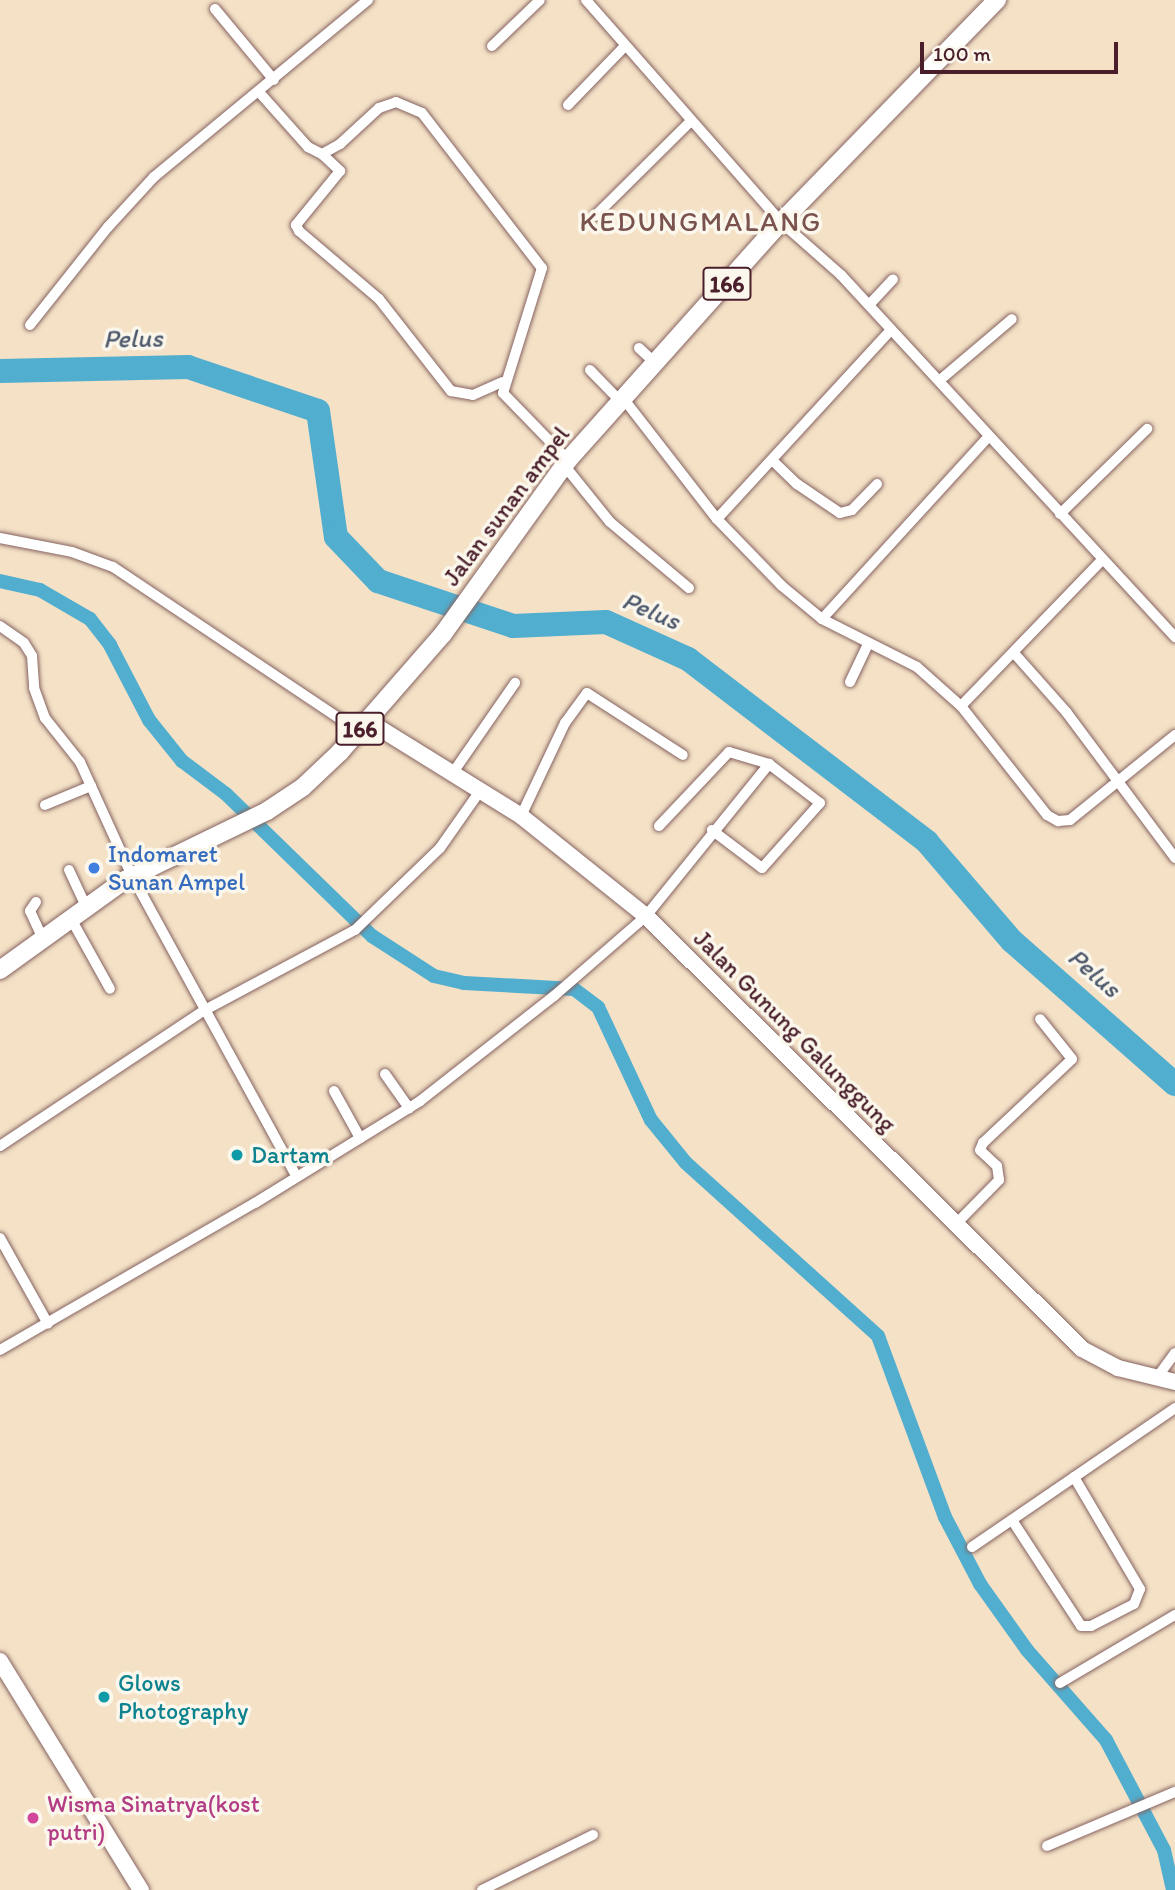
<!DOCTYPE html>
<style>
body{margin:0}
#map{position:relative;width:1175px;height:1890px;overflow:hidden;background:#f4e1c6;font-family:Itim,sans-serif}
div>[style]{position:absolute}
.canal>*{height:14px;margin:-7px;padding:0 7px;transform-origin:7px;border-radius:7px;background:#51aecf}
.river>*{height:24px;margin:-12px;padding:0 12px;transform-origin:12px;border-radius:12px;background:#51aecf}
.roads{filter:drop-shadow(0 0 2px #866361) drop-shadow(0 0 2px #866361)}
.street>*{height:10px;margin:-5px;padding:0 5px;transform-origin:5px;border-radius:5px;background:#fff}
.secondary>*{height:16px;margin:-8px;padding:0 8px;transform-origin:8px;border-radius:8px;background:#fff}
.primary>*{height:18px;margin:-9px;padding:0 9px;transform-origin:9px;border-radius:9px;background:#fff}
.dots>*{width:19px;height:19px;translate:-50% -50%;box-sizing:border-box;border:4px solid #fbf7ec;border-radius:50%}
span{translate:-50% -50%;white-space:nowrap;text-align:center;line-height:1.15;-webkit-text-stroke:7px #fbf7ec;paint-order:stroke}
.shield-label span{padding:2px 5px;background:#fbf7ec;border:2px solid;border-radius:5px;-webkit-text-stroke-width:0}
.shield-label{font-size:23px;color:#4a1f2b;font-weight:700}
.street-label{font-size:24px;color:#4a1f2b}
.shop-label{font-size:24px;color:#366cbe}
.left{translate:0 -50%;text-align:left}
.culture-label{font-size:24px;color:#0d838f}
.hotel-label{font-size:24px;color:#b23c85}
.water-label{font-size:26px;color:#4d586d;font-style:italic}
.quarter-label{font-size:28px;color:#7a524e;letter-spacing:2px}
.scale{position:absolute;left:920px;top:42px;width:198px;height:32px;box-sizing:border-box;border:4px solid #4a1f2b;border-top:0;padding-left:9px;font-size:21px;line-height:24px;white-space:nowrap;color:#4a1f2b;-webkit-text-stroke:5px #fbf7ec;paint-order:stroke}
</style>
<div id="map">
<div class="canal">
<i style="left:0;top:581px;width:41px;rotate:12.7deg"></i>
<i style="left:40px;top:590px;width:58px;rotate:30.1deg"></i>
<i style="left:90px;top:619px;width:33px;rotate:52deg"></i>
<i style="left:110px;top:645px;width:85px;rotate:62.5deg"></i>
<i style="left:149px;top:720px;width:53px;rotate:51.2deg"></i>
<i style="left:182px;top:761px;width:55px;rotate:36.9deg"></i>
<i style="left:226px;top:794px;width:204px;rotate:44.2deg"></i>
<i style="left:372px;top:936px;width:74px;rotate:32.8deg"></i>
<i style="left:434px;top:976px;width:31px;rotate:13deg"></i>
<i style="left:464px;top:983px;width:110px;rotate:3.1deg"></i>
<i style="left:574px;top:989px;width:30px;rotate:37deg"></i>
<i style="left:598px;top:1007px;width:125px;rotate:64.9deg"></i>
<i style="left:651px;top:1120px;width:55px;rotate:50.9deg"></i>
<i style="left:686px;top:1163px;width:258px;rotate:42deg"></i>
<i style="left:878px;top:1336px;width:193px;rotate:69.7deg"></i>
<i style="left:945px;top:1517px;width:76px;rotate:62.4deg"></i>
<i style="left:980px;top:1584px;width:81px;rotate:54.5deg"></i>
<i style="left:1027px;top:1650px;width:120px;rotate:48.7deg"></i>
<i style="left:1106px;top:1740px;width:124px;rotate:62.2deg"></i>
<i style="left:1164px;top:1850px;width:41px;rotate:77.3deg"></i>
</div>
<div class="river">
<i style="left:0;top:371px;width:188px;rotate:-1.2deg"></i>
<i style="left:188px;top:367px;width:137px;rotate:18.7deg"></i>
<i style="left:318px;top:411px;width:127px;rotate:81.9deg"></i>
<i style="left:336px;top:537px;width:61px;rotate:46.3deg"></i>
<i style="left:378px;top:581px;width:142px;rotate:18.4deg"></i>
<i style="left:513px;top:626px;width:93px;rotate:-2.5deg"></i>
<i style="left:606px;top:622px;width:90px;rotate:24.3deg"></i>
<i style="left:688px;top:659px;width:301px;rotate:37.4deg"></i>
<i style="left:927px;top:842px;width:130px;rotate:49.4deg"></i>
<i style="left:1012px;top:941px;width:217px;rotate:41.3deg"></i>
</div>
<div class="roads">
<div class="street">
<i style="left:586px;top:0;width:295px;rotate:48.7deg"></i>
<i style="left:781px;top:222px;width:80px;rotate:41.5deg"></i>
<i style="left:841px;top:275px;width:493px;rotate:47.3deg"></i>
<i style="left:215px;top:9px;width:92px;rotate:50.3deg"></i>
<i style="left:492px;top:46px;width:66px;rotate:-43.8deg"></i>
<i style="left:259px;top:92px;width:74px;rotate:48.3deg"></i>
<i style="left:308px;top:147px;width:16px;rotate:27deg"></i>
<i style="left:322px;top:154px;width:21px;rotate:-29deg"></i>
<i style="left:340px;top:144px;width:53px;rotate:-42.7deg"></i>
<i style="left:379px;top:108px;width:18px;rotate:-19deg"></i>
<i style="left:396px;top:102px;width:28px;rotate:23deg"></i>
<i style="left:422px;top:113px;width:196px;rotate:52.3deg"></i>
<i style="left:542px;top:268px;width:131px;rotate:107.3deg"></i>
<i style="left:503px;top:393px;width:93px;rotate:45.9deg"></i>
<i style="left:568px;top:105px;width:81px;rotate:-46deg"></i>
<i style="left:322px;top:154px;width:25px;rotate:43deg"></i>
<i style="left:340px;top:171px;width:70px;rotate:129.2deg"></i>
<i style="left:296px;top:225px;width:7px;rotate:63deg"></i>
<i style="left:299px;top:231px;width:105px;rotate:40.4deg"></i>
<i style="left:379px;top:299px;width:117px;rotate:52deg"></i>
<i style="left:451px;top:391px;width:22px;rotate:10deg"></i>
<i style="left:473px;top:395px;width:32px;rotate:-24deg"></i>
<i style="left:595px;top:216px;width:135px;rotate:-44.7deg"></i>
<i style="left:869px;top:305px;width:35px;rotate:-47deg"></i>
<i style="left:30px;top:325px;width:125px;rotate:-51.5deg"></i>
<i style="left:108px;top:227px;width:68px;rotate:-47.4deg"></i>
<i style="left:154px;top:177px;width:278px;rotate:-39.6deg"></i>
<i style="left:639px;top:348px;width:22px;rotate:43deg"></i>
<i style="left:590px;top:370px;width:43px;rotate:45.9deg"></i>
<i style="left:940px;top:380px;width:94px;rotate:-40.3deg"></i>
<i style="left:623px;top:398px;width:153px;rotate:52.2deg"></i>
<i style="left:717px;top:519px;width:93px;rotate:45.9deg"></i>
<i style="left:782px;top:586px;width:52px;rotate:39.5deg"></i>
<i style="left:822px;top:619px;width:106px;rotate:26.8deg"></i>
<i style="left:917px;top:667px;width:59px;rotate:41.6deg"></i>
<i style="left:961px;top:706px;width:139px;rotate:51.7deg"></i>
<i style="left:1047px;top:815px;width:13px;rotate:29deg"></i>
<i style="left:1058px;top:821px;width:12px;rotate:-5deg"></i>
<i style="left:1070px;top:820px;width:135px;rotate:-39deg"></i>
<i style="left:772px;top:460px;width:35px;rotate:44deg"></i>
<i style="left:797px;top:484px;width:52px;rotate:34deg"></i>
<i style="left:840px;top:513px;width:12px;rotate:-14deg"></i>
<i style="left:852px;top:510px;width:36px;rotate:-46deg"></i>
<i style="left:564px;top:465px;width:73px;rotate:51.1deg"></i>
<i style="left:610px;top:522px;width:103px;rotate:39.9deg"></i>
<i style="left:1060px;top:514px;width:122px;rotate:-44.3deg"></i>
<i style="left:717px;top:519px;width:257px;rotate:-47.4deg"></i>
<i style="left:0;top:538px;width:73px;rotate:11deg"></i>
<i style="left:72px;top:552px;width:44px;rotate:20.1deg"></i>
<i style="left:113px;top:567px;width:295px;rotate:33.8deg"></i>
<i style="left:822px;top:619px;width:248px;rotate:-47.6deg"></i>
<i style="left:0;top:626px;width:29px;rotate:35deg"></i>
<i style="left:24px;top:643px;width:15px;rotate:58deg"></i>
<i style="left:32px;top:656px;width:32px;rotate:86deg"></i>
<i style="left:34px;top:688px;width:32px;rotate:70deg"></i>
<i style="left:45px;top:718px;width:56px;rotate:51.5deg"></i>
<i style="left:80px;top:762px;width:125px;rotate:65.5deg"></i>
<i style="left:132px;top:876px;width:341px;rotate:61.3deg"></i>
<i style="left:1014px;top:653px;width:80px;rotate:48.5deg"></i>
<i style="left:1067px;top:713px;width:181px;rotate:53.3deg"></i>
<i style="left:850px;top:682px;width:42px;rotate:-64.7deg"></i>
<i style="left:961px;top:706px;width:204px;rotate:-46deg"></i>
<i style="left:452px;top:774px;width:111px;rotate:-55.3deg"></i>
<i style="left:45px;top:805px;width:50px;rotate:-22.4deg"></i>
<i style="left:521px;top:816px;width:103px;rotate:-64.7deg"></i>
<i style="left:565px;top:723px;width:37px;rotate:-54deg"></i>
<i style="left:587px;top:693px;width:114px;rotate:32.9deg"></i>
<i style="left:659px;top:826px;width:102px;rotate:-46.6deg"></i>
<i style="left:729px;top:752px;width:42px;rotate:16.7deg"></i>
<i style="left:769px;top:764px;width:64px;rotate:37.4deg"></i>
<i style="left:820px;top:803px;width:87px;rotate:131.7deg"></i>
<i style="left:762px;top:868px;width:63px;rotate:-142.8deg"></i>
<i style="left:69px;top:870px;width:40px;rotate:65deg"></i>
<i style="left:36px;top:902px;width:11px;rotate:124deg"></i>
<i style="left:30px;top:911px;width:29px;rotate:65deg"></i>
<i style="left:70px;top:917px;width:82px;rotate:60.9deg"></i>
<i style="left:385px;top:1074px;width:42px;rotate:54.8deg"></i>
<i style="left:334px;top:1091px;width:54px;rotate:61deg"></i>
<i style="left:0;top:1146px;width:246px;rotate:-33.6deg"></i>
<i style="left:205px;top:1010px;width:170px;rotate:-28.1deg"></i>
<i style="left:355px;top:930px;width:118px;rotate:-44deg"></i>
<i style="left:440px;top:848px;width:70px;rotate:-54.9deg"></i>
<i style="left:955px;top:1225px;width:63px;rotate:-45.6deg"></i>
<i style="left:999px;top:1180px;width:14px;rotate:-98deg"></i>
<i style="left:997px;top:1166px;width:23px;rotate:-137deg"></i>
<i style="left:980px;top:1150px;width:8px;rotate:-67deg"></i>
<i style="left:983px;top:1143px;width:122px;rotate:-43.3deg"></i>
<i style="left:1072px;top:1059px;width:51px;rotate:-128.7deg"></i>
<i style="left:0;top:1238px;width:98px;rotate:60.8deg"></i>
<i style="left:0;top:1350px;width:294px;rotate:-30deg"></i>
<i style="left:255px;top:1203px;width:194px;rotate:-31.7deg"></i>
<i style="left:420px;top:1101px;width:170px;rotate:-38.1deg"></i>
<i style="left:554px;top:996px;width:122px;rotate:-41deg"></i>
<i style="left:646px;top:916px;width:196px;rotate:-51deg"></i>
<i style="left:1156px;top:1379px;width:32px;rotate:-54deg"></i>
<i style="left:1012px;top:1520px;width:126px;rotate:56.9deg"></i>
<i style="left:1081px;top:1626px;width:10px"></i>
<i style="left:1091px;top:1626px;width:48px;rotate:-27.1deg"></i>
<i style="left:1134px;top:1604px;width:16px;rotate:-68deg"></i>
<i style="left:1140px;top:1589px;width:130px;rotate:-120.5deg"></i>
<i style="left:972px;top:1547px;width:246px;rotate:-34.4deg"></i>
<i style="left:1060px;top:1683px;width:134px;rotate:-30.6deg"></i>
<i style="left:1047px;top:1846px;width:139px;rotate:-22.9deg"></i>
<i style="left:482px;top:1890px;width:124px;rotate:-26.4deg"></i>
</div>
<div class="secondary">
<i style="left:368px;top:721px;width:180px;rotate:31.8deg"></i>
<i style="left:521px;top:816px;width:160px;rotate:38.7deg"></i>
<i style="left:646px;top:916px;width:614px;rotate:44.8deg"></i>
<i style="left:1082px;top:1349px;width:41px;rotate:27.8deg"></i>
<i style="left:1118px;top:1368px;width:59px;rotate:13.8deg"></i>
<i style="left:0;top:1661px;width:269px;rotate:58.4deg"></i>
</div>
<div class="primary">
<i style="left:0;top:970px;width:154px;rotate:-35.8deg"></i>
<i style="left:125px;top:880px;width:158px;rotate:-25.9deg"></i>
<i style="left:267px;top:811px;width:43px;rotate:-33.7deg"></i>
<i style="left:303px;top:787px;width:51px;rotate:-43.4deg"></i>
<i style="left:340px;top:752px;width:157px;rotate:-48.9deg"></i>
<i style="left:443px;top:634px;width:214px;rotate:-54.3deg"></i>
<i style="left:568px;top:460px;width:319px;rotate:-48.2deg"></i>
<i style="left:781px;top:222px;width:310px;rotate:-45.8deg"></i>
</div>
</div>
<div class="dots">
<i style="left:94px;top:868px;background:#3f7fe0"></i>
<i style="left:237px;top:1155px;background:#0f9aa8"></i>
<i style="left:104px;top:1697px;background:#0f9aa8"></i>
<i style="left:33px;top:1818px;background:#d1479c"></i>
</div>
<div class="shield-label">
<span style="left:727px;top:284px">166</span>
<span style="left:360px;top:729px">166</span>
</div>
<div class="street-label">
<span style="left:506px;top:506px;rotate:-53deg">Jalan sunan ampel</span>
<span style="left:795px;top:1031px;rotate:45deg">Jalan Gunung Galunggung</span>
</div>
<div class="shop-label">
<span class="left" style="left:108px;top:868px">Indomaret<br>Sunan Ampel</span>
</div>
<div class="culture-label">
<span class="left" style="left:251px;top:1155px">Dartam</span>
<span class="left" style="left:118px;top:1697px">Glows<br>Photography</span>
</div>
<div class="hotel-label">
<span class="left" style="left:47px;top:1818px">Wisma Sinatrya(kost<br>putri)</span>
</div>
<div class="water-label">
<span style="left:133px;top:339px;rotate:-1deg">Pelus</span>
<span style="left:651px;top:611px;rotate:23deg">Pelus</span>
<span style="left:1094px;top:973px;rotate:41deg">Pelus</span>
</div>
<div class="quarter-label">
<span style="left:701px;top:221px">KEDUNGMALANG</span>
</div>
<div class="scale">100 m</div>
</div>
